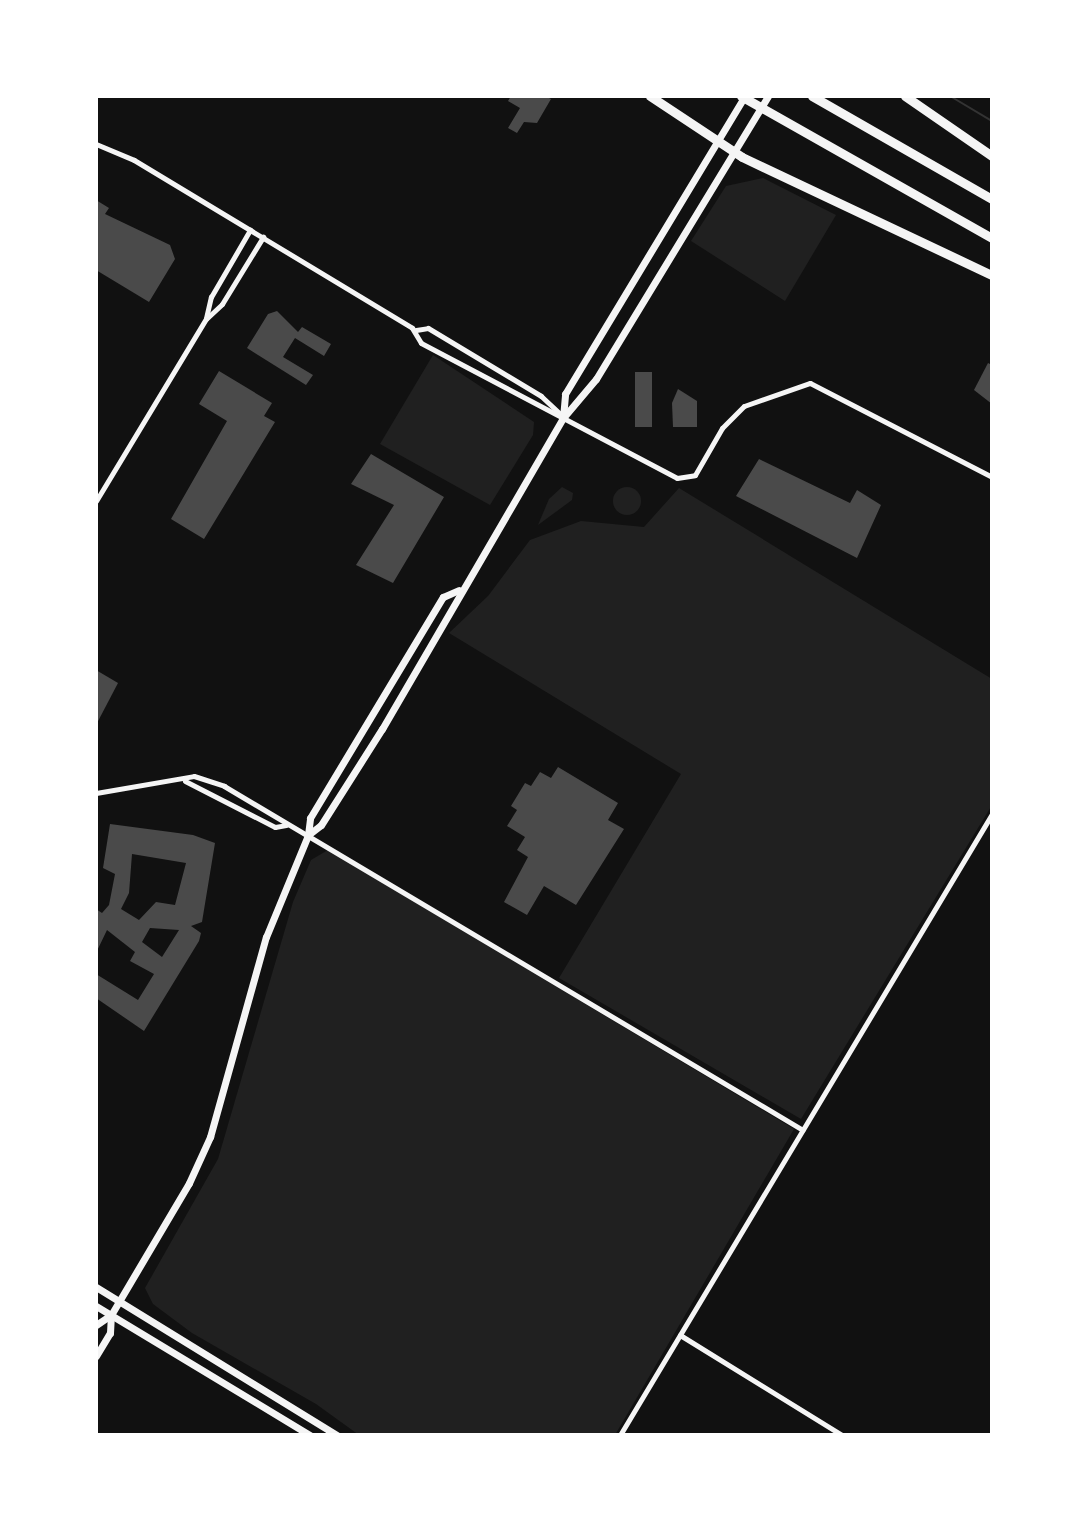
<!DOCTYPE html>
<style>
body{margin:0}
#map{position:relative;width:1088px;height:1531px;overflow:hidden;background:#111;font-family:Quicksand,sans-serif}
div>[style]{position:absolute}
.green>*{inset:0;background:#202020}
.round{border-radius:50%}
.stream>*{height:2px;margin:-1px;padding:0 1px;transform-origin:1px;border-radius:1px;background:#333}
.building>*{inset:0;background:#4a4a4a;transform-origin:0 0}
.minor>*{height:5px;margin:-2.5px;padding:0 2.5px;transform-origin:2.5px;border-radius:2.5px;background:#f5f5f5}
.secondary>*{height:7px;margin:-3.5px;padding:0 3.5px;transform-origin:3.5px;border-radius:3.5px;background:#f5f5f5}
.motorway>*{height:9px;margin:-4.5px;padding:0 4.5px;transform-origin:4.5px;border-radius:4.5px;background:#f5f5f5}
span{translate:-50% -50%;white-space:nowrap;text-align:center;line-height:1.15;-webkit-text-stroke:6px #fff;paint-order:stroke}
.frame{position:absolute;inset:0;border:98px solid #fff;pointer-events:none}
</style>
<div id="map">
<div class="green">
<i style="clip-path:polygon(763px 178px,836px 215px,785px 301px,691px 241px,726px 186px)"></i>
<i style="clip-path:polygon(433px 355px,534px 422px,533px 435px,490px 505px,380px 444px)"></i>
<i style="clip-path:polygon(562px 487px,573px 493px,572px 500px,538px 525px,549px 499px)"></i>
<i class="round" style="left:613px;top:487px;width:28px;height:28px"></i>
<i style="clip-path:polygon(679px 488px,992px 679px,992px 805px,801px 1119px,559px 978px,681px 774px,449px 633px,488px 596px,530px 540px,581px 521px,644px 527px)"></i>
<i style="clip-path:polygon(328px 850px,794px 1129px,615px 1435px,359px 1435px,316px 1404px,192px 1333px,153px 1304px,145px 1288px,218px 1159px,293px 902px,311px 860px)"></i>
</div>
<div class="stream">
<i style="left:950px;top:96px;width:49px;rotate:30.8deg"></i>
</div>
<div class="building">
<i style="clip-path:polygon(511px 96px,545px 96px,551px 99px,537px 123px,524px 122px,517px 133px,508px 128px,520px 108px,508px 101px)"></i>
<i style="clip-path:polygon(96px 200px,109px 208px,105px 214px,170px 245px,175px 259px,149px 302px,96px 270px)"></i>
<i style="clip-path:polygon(277px 311px,298px 332px,302px 327px,331px 344px,324px 356px,295px 338px,283px 357px,313px 375px,306px 385px,247px 348px,268px 314px)"></i>
<i style="clip-path:polygon(988px 363px,992px 365px,992px 404px,974px 390px)"></i>
<i style="clip-path:polygon(219px 371px,272px 403px,264px 416px,275px 422px,204px 539px,171px 519px,227px 421px,199px 404px)"></i>
<i style="left:635px;top:372px;width:17px;height:55px"></i>
<i style="clip-path:polygon(678px 389px,697px 401px,697px 427px,673px 427px,672px 403px)"></i>
<i style="clip-path:polygon(371px 454px,444px 497px,393px 583px,356px 565px,394px 505px,351px 484px)"></i>
<i style="clip-path:polygon(759px 459px,850px 503px,857px 490px,881px 505px,857px 558px,736px 496px)"></i>
<i style="clip-path:polygon(96px 670px,118px 683px,96px 725px)"></i>
<i style="clip-path:polygon(558px 767px,618px 803px,608px 820px,624px 829px,576px 905px,544px 886px,527px 915px,504px 902px,528px 857px,517px 850px,525px 837px,507px 826px,517px 810px,511px 806px,525px 783px,531px 786px,540px 772px,551px 778px)"></i>
<i style="clip-path:polygon(evenodd,110px 824px,193px 835px,215px 843px,202px 922px,191px 926px,201px 933px,199px 941px,144px 1031px,96px 998px,96px 974px,138px 1000px,154px 974px,130px 961px,135px 952px,107px 930px,96px 953px,96px 909px,102px 913px,109px 905px,115px 874px,103px 868px,110px 824px,132px 854px,186px 863px,175px 905px,156px 902px,139px 920px,121px 909px,129px 893px,132px 854px,110px 824px,150px 928px,179px 930px,162px 957px,142px 942px,150px 928px)"></i>
</div>
<div class="minor">
<i style="left:96px;top:144px;width:41px;rotate:22.8deg"></i>
<i style="left:134px;top:160px;width:325px;rotate:31.1deg"></i>
<i style="left:412px;top:328px;width:17px;rotate:59deg"></i>
<i style="left:421px;top:343px;width:289px;rotate:27.8deg"></i>
<i style="left:677px;top:478px;width:18px;rotate:-9deg"></i>
<i style="left:695px;top:475px;width:54px;rotate:-60.1deg"></i>
<i style="left:722px;top:428px;width:31px;rotate:-45deg"></i>
<i style="left:744px;top:406px;width:70px;rotate:-19.2deg"></i>
<i style="left:810px;top:383px;width:205px;rotate:27.3deg"></i>
<i style="left:206px;top:318px;width:22px;rotate:-77deg"></i>
<i style="left:211px;top:297px;width:78px;rotate:-59.8deg"></i>
<i style="left:416px;top:330px;width:12px;rotate:-9deg"></i>
<i style="left:428px;top:328px;width:132px;rotate:31deg"></i>
<i style="left:541px;top:396px;width:26px;rotate:43deg"></i>
<i style="left:96px;top:501px;width:213px;rotate:-58.9deg"></i>
<i style="left:206px;top:319px;width:22px;rotate:-43deg"></i>
<i style="left:222px;top:304px;width:79px;rotate:-58.5deg"></i>
<i style="left:185px;top:781px;width:101px;rotate:27.1deg"></i>
<i style="left:275px;top:827px;width:11px;rotate:-10deg"></i>
<i style="left:96px;top:793px;width:99px;rotate:-9.8deg"></i>
<i style="left:194px;top:776px;width:32px;rotate:18deg"></i>
<i style="left:224px;top:786px;width:673px;rotate:30.72deg"></i>
<i style="left:680px;top:1335px;width:190px;rotate:31.7deg"></i>
<i style="left:620px;top:1435px;width:724px;rotate:-59.08deg"></i>
</div>
<div class="secondary">
<i style="left:563px;top:418px;width:24px;rotate:-85deg"></i>
<i style="left:565px;top:394px;width:348px;rotate:-58.9deg"></i>
<i style="left:308px;top:835px;width:16px;rotate:-38deg"></i>
<i style="left:321px;top:825px;width:114px;rotate:-57.6deg"></i>
<i style="left:382px;top:729px;width:360px;rotate:-59.8deg"></i>
<i style="left:563px;top:418px;width:51px;rotate:-49.8deg"></i>
<i style="left:596px;top:379px;width:331px;rotate:-58.7deg"></i>
<i style="left:96px;top:1287px;width:283px;rotate:31.6deg"></i>
<i style="left:96px;top:1306px;width:250px;rotate:31.1deg"></i>
<i style="left:96px;top:1325px;width:18px;rotate:-34deg"></i>
<i style="left:96px;top:1356px;width:27px;rotate:-59deg"></i>
<i style="left:110px;top:1333px;width:18px;rotate:-87deg"></i>
<i style="left:111px;top:1315px;width:153px;rotate:-59.4deg"></i>
<i style="left:189px;top:1183px;width:51px;rotate:-65.5deg"></i>
<i style="left:210px;top:1137px;width:208px;rotate:-74.4deg"></i>
<i style="left:266px;top:937px;width:110px;rotate:-67.6deg"></i>
<i style="left:308px;top:835px;width:17px;rotate:-83deg"></i>
<i style="left:310px;top:818px;width:258px;rotate:-59deg"></i>
<i style="left:443px;top:597px;width:17px;rotate:-24deg"></i>
</div>
<div class="motorway">
<i style="left:650px;top:96px;width:110px;rotate:33.5deg"></i>
<i style="left:742px;top:157px;width:276px;rotate:25.3deg"></i>
<i style="left:741px;top:96px;width:288px;rotate:29.5deg"></i>
<i style="left:812px;top:96px;width:207px;rotate:29.8deg"></i>
<i style="left:905px;top:96px;width:106px;rotate:34.6deg"></i>
</div>
<div class="frame"></div>
</div>
